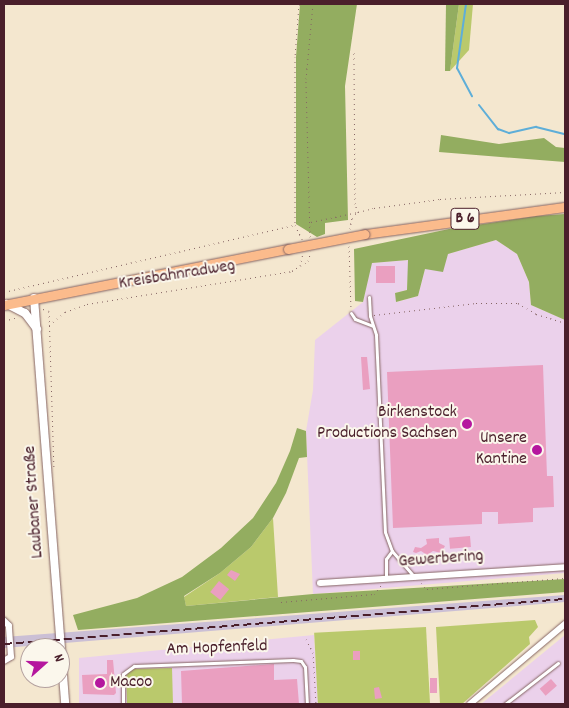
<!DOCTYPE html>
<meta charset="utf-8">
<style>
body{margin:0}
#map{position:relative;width:569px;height:708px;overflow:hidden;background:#f4e7cf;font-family:Dekko,sans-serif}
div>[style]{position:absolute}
.built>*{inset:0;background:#ebd1eb}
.industrial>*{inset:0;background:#cbbfd5}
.green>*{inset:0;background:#bac96c;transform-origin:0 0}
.forest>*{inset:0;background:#93ad60}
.stream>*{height:2px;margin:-1px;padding:0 1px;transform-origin:1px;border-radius:1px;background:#5eaed8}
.building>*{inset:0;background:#ea9fc0;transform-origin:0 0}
.path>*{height:1px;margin-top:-0.5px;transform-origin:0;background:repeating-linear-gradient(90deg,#866564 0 1px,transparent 0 5px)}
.roads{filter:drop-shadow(0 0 1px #866564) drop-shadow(0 0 1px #866564)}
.service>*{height:3px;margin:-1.5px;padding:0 1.5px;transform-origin:1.5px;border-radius:1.5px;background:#fff}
.minor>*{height:5.5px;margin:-2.75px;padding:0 2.75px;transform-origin:2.75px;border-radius:2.75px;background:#fff}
.tertiary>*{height:8px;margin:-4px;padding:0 4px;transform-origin:4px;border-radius:4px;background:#fff}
.primary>*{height:9px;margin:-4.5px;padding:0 4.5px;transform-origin:4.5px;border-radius:4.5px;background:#fbbb8c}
.rail>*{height:2px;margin-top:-1px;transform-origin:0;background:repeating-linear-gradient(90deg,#4a1f2b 0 8px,transparent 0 12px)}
.bridges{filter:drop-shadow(0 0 1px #866564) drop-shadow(0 0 1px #866564)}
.primary-bridge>*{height:9px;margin:-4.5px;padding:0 4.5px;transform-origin:4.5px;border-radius:4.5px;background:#fbbb8c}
.dots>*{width:14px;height:14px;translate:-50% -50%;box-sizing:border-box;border:2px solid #fbf7ec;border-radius:50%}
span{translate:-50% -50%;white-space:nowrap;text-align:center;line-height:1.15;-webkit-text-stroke:4px #fbf7ec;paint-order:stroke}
.shield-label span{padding:1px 4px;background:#fbf7ec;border:1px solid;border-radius:4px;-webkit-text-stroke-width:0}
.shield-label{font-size:16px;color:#4a1f2b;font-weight:700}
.street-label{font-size:18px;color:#4a1f2b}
.poi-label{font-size:18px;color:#4a1f2b}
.right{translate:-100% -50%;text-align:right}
.left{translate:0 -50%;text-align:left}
.frame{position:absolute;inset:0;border:5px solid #4a1f2b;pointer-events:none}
.north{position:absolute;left:20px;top:638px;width:50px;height:50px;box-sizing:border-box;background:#fbf7ec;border:1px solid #b4a19f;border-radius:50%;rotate:70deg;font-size:14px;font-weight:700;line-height:20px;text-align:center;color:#4a1f2b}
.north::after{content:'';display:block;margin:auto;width:18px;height:22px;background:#b5179e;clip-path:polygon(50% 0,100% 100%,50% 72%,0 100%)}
</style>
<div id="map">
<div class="built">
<i style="clip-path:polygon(496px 240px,517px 254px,529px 282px,531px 305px,565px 320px,565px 573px,313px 594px,306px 431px,313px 390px,315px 340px,363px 302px,371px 263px,409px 260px,407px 290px,395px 293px,397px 302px,418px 296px,425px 269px,448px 254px)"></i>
<i style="clip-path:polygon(314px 635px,318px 704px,79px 704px,79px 658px)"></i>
<i style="clip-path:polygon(565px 635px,565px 704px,481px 704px)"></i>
</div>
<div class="industrial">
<i style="clip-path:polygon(565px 595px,565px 602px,4px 648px,4px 637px)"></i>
</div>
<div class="green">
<i style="clip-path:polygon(459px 4px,473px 4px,469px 50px,450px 71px)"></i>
<i style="clip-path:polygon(273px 518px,278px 597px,186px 606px,184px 597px,220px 573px,251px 547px)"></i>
<i style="clip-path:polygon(535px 620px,538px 627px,529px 637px,530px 644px,462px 704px,440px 704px,436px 627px)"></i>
<i style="left:426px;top:627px;width:77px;height:112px;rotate:87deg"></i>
<i style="clip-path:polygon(172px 668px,173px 704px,127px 704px,126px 676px,131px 669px)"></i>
</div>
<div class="forest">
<i style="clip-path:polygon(300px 4px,357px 4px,345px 86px,348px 220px,325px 223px,325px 234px,317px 237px,296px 224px,296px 57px)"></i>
<i style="clip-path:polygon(446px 4px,459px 4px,450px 71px,445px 71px)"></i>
<i style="clip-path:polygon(441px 135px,499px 144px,544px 138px,556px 147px,565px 148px,565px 162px,439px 152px)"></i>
<i style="clip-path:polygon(565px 214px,565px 320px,531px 305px,529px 282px,517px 254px,496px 240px,448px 254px,443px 272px,425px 269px,418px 296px,396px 302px,395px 293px,407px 290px,408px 260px,372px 263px,363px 302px,355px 301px,354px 249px,449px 229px,536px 216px)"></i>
<i style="clip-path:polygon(297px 428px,306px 431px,307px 457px,299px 458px,286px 493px,273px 518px,251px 547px,220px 573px,184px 596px,186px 606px,313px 594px,565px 579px,565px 592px,78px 630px,73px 615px,137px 598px,182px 577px,221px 548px,253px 518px,276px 483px,290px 451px)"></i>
</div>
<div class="stream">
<i style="left:466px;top:4px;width:65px;rotate:98deg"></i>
<i style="left:457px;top:68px;width:32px;rotate:62deg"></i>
<i style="left:479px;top:105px;width:31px;rotate:52deg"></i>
<i style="left:498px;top:129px;width:12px;rotate:20deg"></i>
<i style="left:509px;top:133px;width:28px;rotate:-13deg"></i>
<i style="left:536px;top:127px;width:30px;rotate:14deg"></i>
</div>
<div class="building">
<i style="left:376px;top:266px;width:19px;height:17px"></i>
<i style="clip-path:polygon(361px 357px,367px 357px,370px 389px,363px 390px)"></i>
<i style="clip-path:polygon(543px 365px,547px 476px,553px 476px,554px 507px,533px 508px,533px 522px,498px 524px,498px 512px,482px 512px,482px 524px,393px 528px,387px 372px)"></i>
<i style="left:470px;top:536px;width:11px;height:21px;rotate:85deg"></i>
<i style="clip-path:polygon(439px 538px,439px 543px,445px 546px,441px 553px,433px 551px,427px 555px,421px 551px,416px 553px,413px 552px,415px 547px,421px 548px,427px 544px,426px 539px)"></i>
<i style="clip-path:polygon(231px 570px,240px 574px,235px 581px,227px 575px)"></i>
<i style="left:219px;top:581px;width:13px;height:14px;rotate:39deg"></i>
<i style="left:353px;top:651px;width:7px;height:9px"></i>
<i style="clip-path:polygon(107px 660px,113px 660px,116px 693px,114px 695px,83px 694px,82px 675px,107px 674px)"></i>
<i style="clip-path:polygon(274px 664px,274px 680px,297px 679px,299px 704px,182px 704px,181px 671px)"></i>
<i style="left:430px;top:678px;width:7px;height:15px"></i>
<i style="left:551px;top:679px;width:9px;height:15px;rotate:49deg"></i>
<i style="clip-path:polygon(379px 687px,382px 698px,375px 699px,374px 688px)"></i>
</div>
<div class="path">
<i style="left:299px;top:4px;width:53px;rotate:94.3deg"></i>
<i style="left:295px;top:57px;width:168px;rotate:90deg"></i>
<i style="left:295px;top:225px;width:16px;rotate:63deg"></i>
<i style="left:311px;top:222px;width:48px;rotate:-12deg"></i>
<i style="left:358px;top:212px;width:9px;rotate:-111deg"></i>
<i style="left:355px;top:204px;width:154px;rotate:-90.4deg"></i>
<i style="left:350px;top:229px;width:11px;rotate:-80deg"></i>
<i style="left:352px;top:218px;width:8px;rotate:-45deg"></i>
<i style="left:358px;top:212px;width:16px;rotate:-14deg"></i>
<i style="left:374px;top:208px;width:67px;rotate:-7.8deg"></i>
<i style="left:440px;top:199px;width:125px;rotate:-3.2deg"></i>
<i style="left:310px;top:237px;width:158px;rotate:-91.5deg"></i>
<i style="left:306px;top:79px;width:75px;rotate:-84.7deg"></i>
<i style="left:349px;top:246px;width:63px;rotate:88.2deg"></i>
<i style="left:300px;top:266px;width:13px;rotate:-77deg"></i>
<i style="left:4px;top:292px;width:299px;rotate:-13deg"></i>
<i style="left:43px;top:309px;width:6px;rotate:18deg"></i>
<i style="left:49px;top:311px;width:157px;rotate:88.2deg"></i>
<i style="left:374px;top:315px;width:103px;rotate:-6.7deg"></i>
<i style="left:476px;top:303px;width:42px"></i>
<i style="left:518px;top:303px;width:21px;rotate:31deg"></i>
<i style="left:536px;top:314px;width:30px;rotate:17deg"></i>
<i style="left:4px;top:321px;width:14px;rotate:-17deg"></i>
<i style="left:49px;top:325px;width:21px;rotate:-39deg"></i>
<i style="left:65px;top:312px;width:23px;rotate:-20deg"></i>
<i style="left:87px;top:304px;width:208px;rotate:-9.1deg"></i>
<i style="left:292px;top:271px;width:19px;rotate:-32deg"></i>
<i style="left:308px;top:261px;width:10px;rotate:-73deg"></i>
<i style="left:421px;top:583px;width:8px;rotate:45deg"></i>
<i style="left:427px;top:589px;width:138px;rotate:-4.6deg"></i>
<i style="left:281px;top:602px;width:93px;rotate:-4.9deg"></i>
<i style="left:374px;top:594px;width:11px;rotate:-52deg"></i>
<i style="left:306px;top:639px;width:15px;rotate:62deg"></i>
<i style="left:313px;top:652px;width:52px;rotate:86.7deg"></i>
</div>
<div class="roads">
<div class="service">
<i style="left:369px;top:297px;width:19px;rotate:87deg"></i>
<i style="left:370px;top:316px;width:20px;rotate:72deg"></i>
<i style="left:376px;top:335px;width:197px;rotate:87.4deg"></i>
<i style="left:385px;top:532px;width:20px;rotate:70deg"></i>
<i style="left:392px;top:551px;width:35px;rotate:49deg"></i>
<i style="left:351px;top:313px;width:7px;rotate:56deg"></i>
<i style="left:355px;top:319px;width:19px;rotate:21deg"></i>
<i style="left:386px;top:578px;width:19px;rotate:-90deg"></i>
<i style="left:386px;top:559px;width:10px;rotate:-53deg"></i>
<i style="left:123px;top:704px;width:30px;rotate:-90deg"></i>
<i style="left:123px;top:674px;width:14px;rotate:-36deg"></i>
<i style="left:134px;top:666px;width:159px;rotate:-2.2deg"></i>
<i style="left:293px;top:660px;width:8px;rotate:7deg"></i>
<i style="left:301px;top:661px;width:7px;rotate:56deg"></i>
<i style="left:305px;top:667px;width:37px;rotate:87deg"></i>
<i style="left:505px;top:704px;width:67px;rotate:-37.7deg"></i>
</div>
<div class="minor">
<i style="left:320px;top:583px;width:246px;rotate:-3.7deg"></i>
<i style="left:4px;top:661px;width:8px;rotate:-30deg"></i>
<i style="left:11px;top:657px;width:31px;rotate:-94deg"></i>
<i style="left:9px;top:626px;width:7px;rotate:-135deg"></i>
<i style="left:470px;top:704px;width:124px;rotate:-40.1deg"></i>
</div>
<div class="tertiary">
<i style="left:34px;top:298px;width:407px;rotate:85.6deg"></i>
<i style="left:7px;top:304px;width:20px;rotate:27deg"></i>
<i style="left:25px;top:313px;width:20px;rotate:53deg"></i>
</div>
<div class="primary">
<i style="left:365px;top:234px;width:202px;rotate:-7.7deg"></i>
<i style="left:4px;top:305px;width:289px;rotate:-11.2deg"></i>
</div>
</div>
<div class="rail">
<i style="left:4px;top:644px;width:563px;rotate:-4.59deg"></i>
</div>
<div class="bridges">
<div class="primary-bridge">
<i style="left:288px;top:249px;width:78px;rotate:-11deg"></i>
</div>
</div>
<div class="dots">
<i style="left:467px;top:424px;background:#b5179e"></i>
<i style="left:537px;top:450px;background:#b5179e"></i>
<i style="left:100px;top:683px;background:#b5179e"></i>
</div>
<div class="shield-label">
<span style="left:465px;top:219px">B 6</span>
</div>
<div class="street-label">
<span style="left:177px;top:276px;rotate:-9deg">Kreisbahnradweg</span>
<span style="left:35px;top:502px;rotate:-94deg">Laubaner Straße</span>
<span style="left:441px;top:560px;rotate:-4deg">Gewerbering</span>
<span style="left:217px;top:649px;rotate:-2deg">Am Hopfenfeld</span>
</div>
<div class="poi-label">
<span class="right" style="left:457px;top:424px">Birkenstock<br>Productions Sachsen</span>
<span class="right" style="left:527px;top:450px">Unsere<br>Kantine</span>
<span class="left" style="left:110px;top:683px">Macoo</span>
</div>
<div class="frame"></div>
<div class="north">N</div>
</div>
